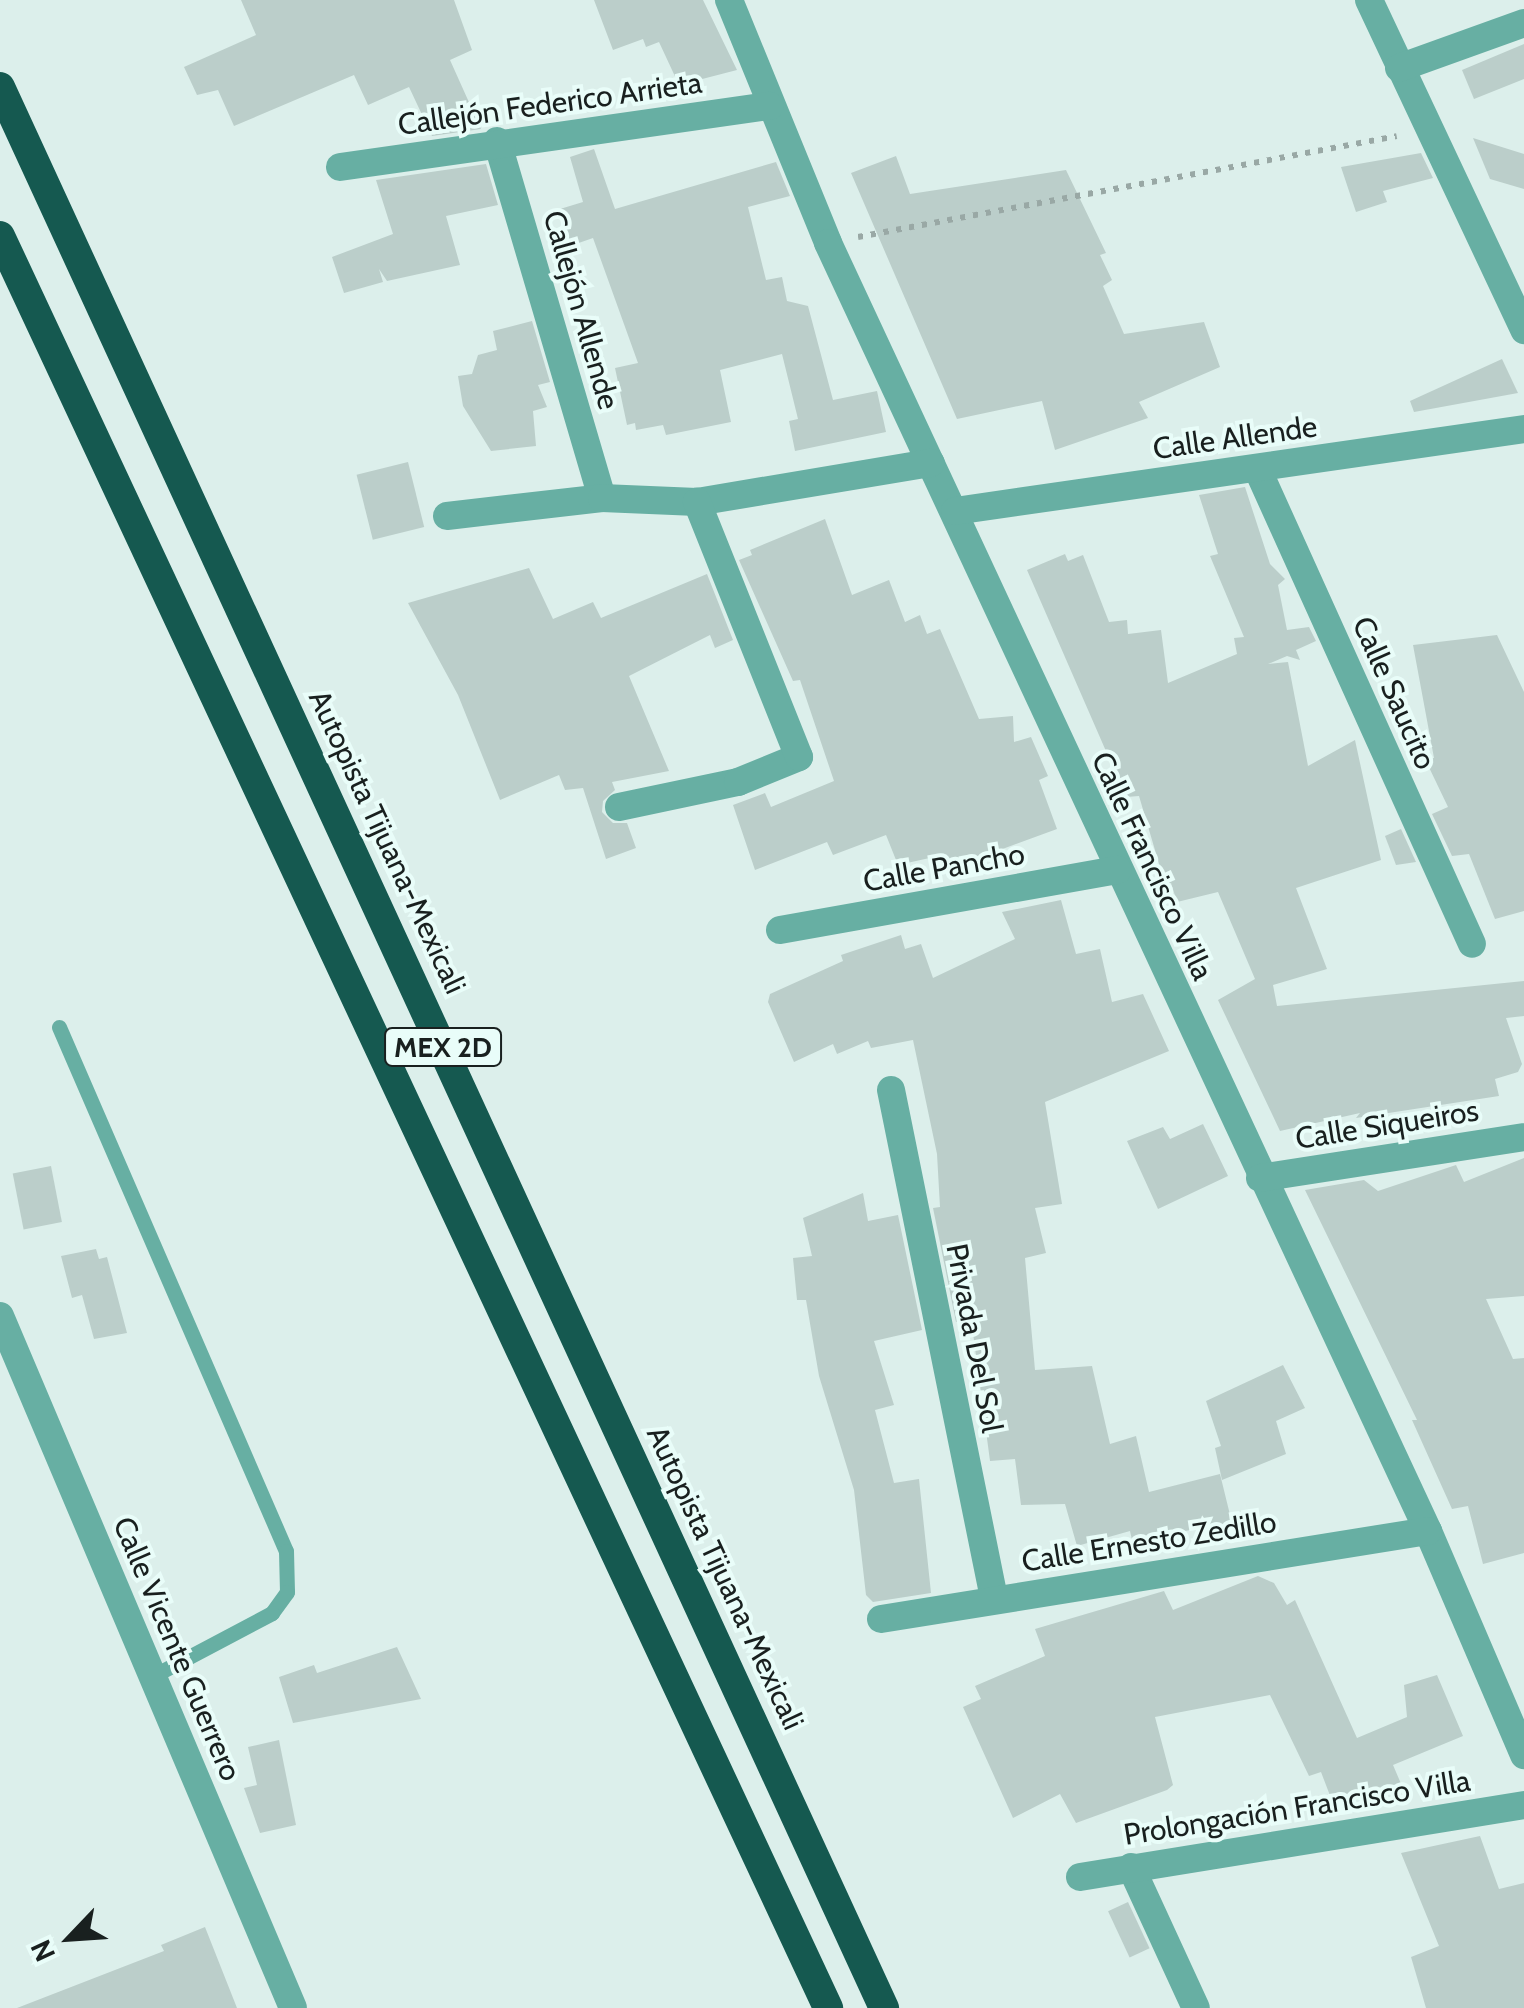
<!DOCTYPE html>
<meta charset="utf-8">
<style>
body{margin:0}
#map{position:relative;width:1524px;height:2008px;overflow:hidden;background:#dcefeb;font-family:Cabin,sans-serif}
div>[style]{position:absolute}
.building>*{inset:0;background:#bbceca;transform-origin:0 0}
.path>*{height:6px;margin-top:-3px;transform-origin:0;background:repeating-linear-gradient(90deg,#99a8a5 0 5px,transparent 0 13px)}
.service>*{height:15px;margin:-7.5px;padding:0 7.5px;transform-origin:7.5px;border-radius:7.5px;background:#67afa3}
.minor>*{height:28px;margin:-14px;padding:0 14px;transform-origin:14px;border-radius:14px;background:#67afa3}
.motorway>*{height:30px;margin:-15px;padding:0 15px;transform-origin:15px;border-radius:15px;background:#155950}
span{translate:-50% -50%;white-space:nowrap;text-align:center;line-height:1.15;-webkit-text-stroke:8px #e9fdf9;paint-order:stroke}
.shield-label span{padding:2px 8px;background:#e9fdf9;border:2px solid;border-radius:8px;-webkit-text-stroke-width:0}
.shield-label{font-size:28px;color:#19201f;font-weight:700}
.street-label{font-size:30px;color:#19201f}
.north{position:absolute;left:20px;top:1888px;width:100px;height:100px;-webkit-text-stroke:8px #e9fdf9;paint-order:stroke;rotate:245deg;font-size:28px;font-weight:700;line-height:40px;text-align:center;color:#19201f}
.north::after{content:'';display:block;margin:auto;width:35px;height:45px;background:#19201f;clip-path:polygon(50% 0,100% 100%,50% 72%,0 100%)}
</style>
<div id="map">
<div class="building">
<i style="clip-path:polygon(241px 0,454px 0,472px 50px,450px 60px,481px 129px,432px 136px,409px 87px,368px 105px,354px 75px,234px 126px,218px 90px,197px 95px,184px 67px,256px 35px)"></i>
<i style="clip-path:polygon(594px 0,703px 0,737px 70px,679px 85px,659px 42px,646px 47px,643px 39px,613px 50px)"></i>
<i style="clip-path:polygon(1524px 44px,1524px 79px,1474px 99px,1462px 70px)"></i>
<i style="clip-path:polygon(1473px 138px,1524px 154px,1524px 189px,1490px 179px)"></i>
<i style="clip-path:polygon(594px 149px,615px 209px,776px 162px,790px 196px,748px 207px,766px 280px,782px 277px,787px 301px,808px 306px,833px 400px,877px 391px,886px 432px,795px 451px,789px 421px,798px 419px,782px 354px,720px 370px,731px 422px,666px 435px,663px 425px,636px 430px,635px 423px,627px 425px,615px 368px,638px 363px,593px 238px,570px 246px,560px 209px,583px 202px,570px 157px)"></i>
<i style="clip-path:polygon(1421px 153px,1433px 178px,1383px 191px,1387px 202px,1356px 212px,1341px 167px)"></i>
<i style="clip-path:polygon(896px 156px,910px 194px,1066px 170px,1106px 253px,1100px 255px,1112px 280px,1103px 286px,1124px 334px,1204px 322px,1220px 367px,1139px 402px,1148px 418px,1055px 450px,1042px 401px,957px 419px,851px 173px)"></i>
<i style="clip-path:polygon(486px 164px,498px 205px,446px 216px,460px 265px,387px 281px,379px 269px,383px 282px,344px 293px,332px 257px,393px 234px,376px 180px)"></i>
<i style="clip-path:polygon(532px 321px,550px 382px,538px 385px,547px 407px,533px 411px,536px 446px,491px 451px,463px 406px,458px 376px,472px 374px,478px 355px,497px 350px,493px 331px)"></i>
<i style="clip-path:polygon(1502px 359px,1518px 393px,1414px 412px,1410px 401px)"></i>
<i style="left:408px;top:462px;width:67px;height:53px;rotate:76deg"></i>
<i style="clip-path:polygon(1245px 487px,1270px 564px,1285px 579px,1278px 585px,1287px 630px,1309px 627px,1316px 641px,1296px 650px,1300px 660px,1287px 656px,1268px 664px,1288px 662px,1308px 766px,1355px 740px,1381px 860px,1296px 888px,1327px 969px,1273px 985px,1277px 1006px,1524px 981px,1524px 1016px,1506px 1018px,1522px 1064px,1518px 1072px,1495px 1079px,1499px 1096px,1356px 1118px,1360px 1113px,1280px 1131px,1218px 1000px,1255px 979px,1218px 892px,1177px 902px,1171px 883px,1165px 884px,1139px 796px,1126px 797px,1027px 570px,1065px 554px,1068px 561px,1083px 555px,1109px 622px,1127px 620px,1128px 634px,1161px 630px,1168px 683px,1237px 654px,1234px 638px,1244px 637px,1210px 556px,1218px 554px,1199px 495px)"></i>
<i style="clip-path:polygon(825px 519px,852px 595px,889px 580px,905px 622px,920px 615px,927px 634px,940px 629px,979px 719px,1013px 716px,1014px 742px,1031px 737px,1048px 776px,1039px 780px,1057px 829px,940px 872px,934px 857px,898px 865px,886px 835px,833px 855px,827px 842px,755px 870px,733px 805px,765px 793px,771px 807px,834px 781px,800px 680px,793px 681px,739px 560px,752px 555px,750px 550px)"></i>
<i style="clip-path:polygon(529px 568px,553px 619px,593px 602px,601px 618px,707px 574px,733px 640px,715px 648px,710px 635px,629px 676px,669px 771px,612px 782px,615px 790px,603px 801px,602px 812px,613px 823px,627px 823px,636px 848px,606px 859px,583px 788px,565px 790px,559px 775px,500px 800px,458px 695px,408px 603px)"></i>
<i style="clip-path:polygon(1497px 635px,1524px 692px,1524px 911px,1495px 919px,1469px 854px,1452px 856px,1432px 814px,1448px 807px,1425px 759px,1434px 758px,1413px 645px)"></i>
<i style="clip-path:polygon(1401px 829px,1416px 862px,1396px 865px,1385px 836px)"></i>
<i style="clip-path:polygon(1061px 900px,1076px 954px,1100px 949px,1112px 1002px,1143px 994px,1169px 1051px,1045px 1102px,1062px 1204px,1035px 1208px,1046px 1253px,1025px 1258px,1035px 1370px,1092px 1366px,1110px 1444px,1136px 1436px,1149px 1492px,1220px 1474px,1232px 1523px,1132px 1540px,1130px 1531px,1077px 1546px,1065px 1504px,1021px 1505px,1015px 1459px,990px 1461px,971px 1318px,956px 1322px,933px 1208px,940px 1207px,937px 1154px,913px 1040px,871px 1048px,868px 1041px,837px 1054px,833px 1044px,794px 1062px,768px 1002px,770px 994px,843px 961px,841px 955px,901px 935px,905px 949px,921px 944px,933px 978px,1015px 939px,1002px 912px)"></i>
<i style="clip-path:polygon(1203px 1124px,1228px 1176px,1158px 1209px,1127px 1141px,1163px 1127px,1170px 1139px)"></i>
<i style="clip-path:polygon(1524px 1158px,1524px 1296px,1486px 1299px,1513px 1359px,1524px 1358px,1524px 1553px,1483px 1564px,1468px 1506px,1452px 1509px,1412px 1420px,1417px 1420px,1305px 1190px,1364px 1180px,1378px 1191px,1456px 1165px,1464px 1182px)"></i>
<i style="left:51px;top:1166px;width:57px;height:39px;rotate:79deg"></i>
<i style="clip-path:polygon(863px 1193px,868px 1221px,898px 1215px,922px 1330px,874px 1341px,894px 1405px,875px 1410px,894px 1483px,919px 1479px,931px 1593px,873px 1602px,866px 1595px,854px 1490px,819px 1376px,806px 1300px,797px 1300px,793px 1258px,812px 1256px,803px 1218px)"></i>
<i style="clip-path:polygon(96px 1249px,99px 1259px,107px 1257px,127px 1333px,94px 1339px,82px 1295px,72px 1298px,61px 1256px)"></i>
<i style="clip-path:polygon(1283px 1365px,1305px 1408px,1276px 1421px,1286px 1454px,1222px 1480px,1215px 1448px,1221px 1446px,1206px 1401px)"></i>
<i style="clip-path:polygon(1258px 1576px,1274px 1583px,1287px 1605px,1295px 1600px,1357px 1738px,1407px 1717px,1404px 1685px,1437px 1675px,1463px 1736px,1393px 1765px,1402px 1786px,1334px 1806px,1321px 1772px,1309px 1776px,1270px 1695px,1155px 1717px,1173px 1785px,1167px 1790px,1076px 1823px,1060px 1794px,1013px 1818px,963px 1707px,981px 1699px,975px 1686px,1045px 1656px,1035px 1629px,1164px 1591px,1173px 1610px)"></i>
<i style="clip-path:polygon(397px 1647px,421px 1699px,293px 1723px,279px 1677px,314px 1665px,317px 1673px)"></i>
<i style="clip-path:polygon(279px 1740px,296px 1825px,260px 1833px,244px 1788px,257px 1785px,248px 1747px)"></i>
<i style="clip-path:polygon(1480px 1836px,1499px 1889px,1524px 1883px,1524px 2008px,1426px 2008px,1411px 1957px,1439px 1946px,1401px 1853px)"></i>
<i style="left:1128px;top:1902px;width:51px;height:22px;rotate:65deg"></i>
<i style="clip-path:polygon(205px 1927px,237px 2008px,17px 2008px,164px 1951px,161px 1945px)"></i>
</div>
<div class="path">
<i style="left:858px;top:237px;width:548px;rotate:-10.61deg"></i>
</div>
<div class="service">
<i style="left:59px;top:1027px;width:571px;rotate:66.58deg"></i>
<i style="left:286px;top:1551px;width:41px;rotate:88.6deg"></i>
<i style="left:287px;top:1592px;width:26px;rotate:126deg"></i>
<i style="left:272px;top:1613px;width:135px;rotate:152.1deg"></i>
</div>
<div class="minor">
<i style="left:729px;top:0;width:262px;rotate:67.8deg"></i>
<i style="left:828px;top:243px;width:1421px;rotate:65.02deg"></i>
<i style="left:1428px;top:1531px;width:244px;rotate:66.8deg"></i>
<i style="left:1369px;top:0;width:365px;rotate:64.8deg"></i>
<i style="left:1399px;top:68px;width:133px;rotate:-19.8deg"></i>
<i style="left:497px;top:141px;width:372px;rotate:73.6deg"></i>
<i style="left:340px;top:167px;width:434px;rotate:-8.1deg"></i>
<i style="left:1257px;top:468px;width:522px;rotate:65.69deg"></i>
<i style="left:955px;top:511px;width:575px;rotate:-8.2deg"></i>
<i style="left:447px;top:516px;width:156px;rotate:-6.6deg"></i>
<i style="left:602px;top:498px;width:95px;rotate:2.4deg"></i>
<i style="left:697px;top:502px;width:237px;rotate:-9.5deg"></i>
<i style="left:619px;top:807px;width:122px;rotate:-11.9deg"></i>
<i style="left:738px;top:782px;width:66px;rotate:-22.3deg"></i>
<i style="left:799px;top:757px;width:275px;rotate:-111.8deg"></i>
<i style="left:780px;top:930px;width:343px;rotate:-10.1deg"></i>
<i style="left:891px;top:1090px;width:518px;rotate:78.54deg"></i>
<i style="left:1260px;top:1178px;width:267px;rotate:-8.8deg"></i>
<i style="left:0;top:1316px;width:751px;rotate:67.05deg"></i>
<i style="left:881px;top:1619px;width:554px;rotate:-9.14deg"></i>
<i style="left:1131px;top:1867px;width:155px;rotate:65.3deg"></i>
<i style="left:1080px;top:1877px;width:450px;rotate:-9.2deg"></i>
</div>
<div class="motorway">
<i style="left:0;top:87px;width:2115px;rotate:65.29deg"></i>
<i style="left:0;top:236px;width:1956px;rotate:64.95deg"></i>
</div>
<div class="shield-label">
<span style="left:443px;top:1047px">MEX 2D</span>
</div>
<div class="street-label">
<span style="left:550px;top:104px;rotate:-8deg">Callejón Federico Arrieta</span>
<span style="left:581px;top:310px;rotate:74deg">Callejón Allende</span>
<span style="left:1235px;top:438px;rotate:-8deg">Calle Allende</span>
<span style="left:1394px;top:693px;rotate:66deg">Calle Saucito</span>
<span style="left:387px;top:842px;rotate:65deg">Autopista Tijuana-Mexicali</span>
<span style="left:1152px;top:866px;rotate:65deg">Calle Francisco Villa</span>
<span style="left:944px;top:868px;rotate:-10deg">Calle Pancho</span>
<span style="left:1387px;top:1125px;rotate:-9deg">Calle Siqueiros</span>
<span style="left:974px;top:1338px;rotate:79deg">Privada Del Sol</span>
<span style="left:1149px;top:1542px;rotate:-9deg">Calle Ernesto Zedillo</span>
<span style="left:725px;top:1578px;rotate:65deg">Autopista Tijuana-Mexicali</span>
<span style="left:177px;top:1649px;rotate:67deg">Calle Vicente Guerrero</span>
<span style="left:1297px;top:1808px;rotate:-9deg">Prolongación Francisco Villa</span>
</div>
<div class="north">N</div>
</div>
